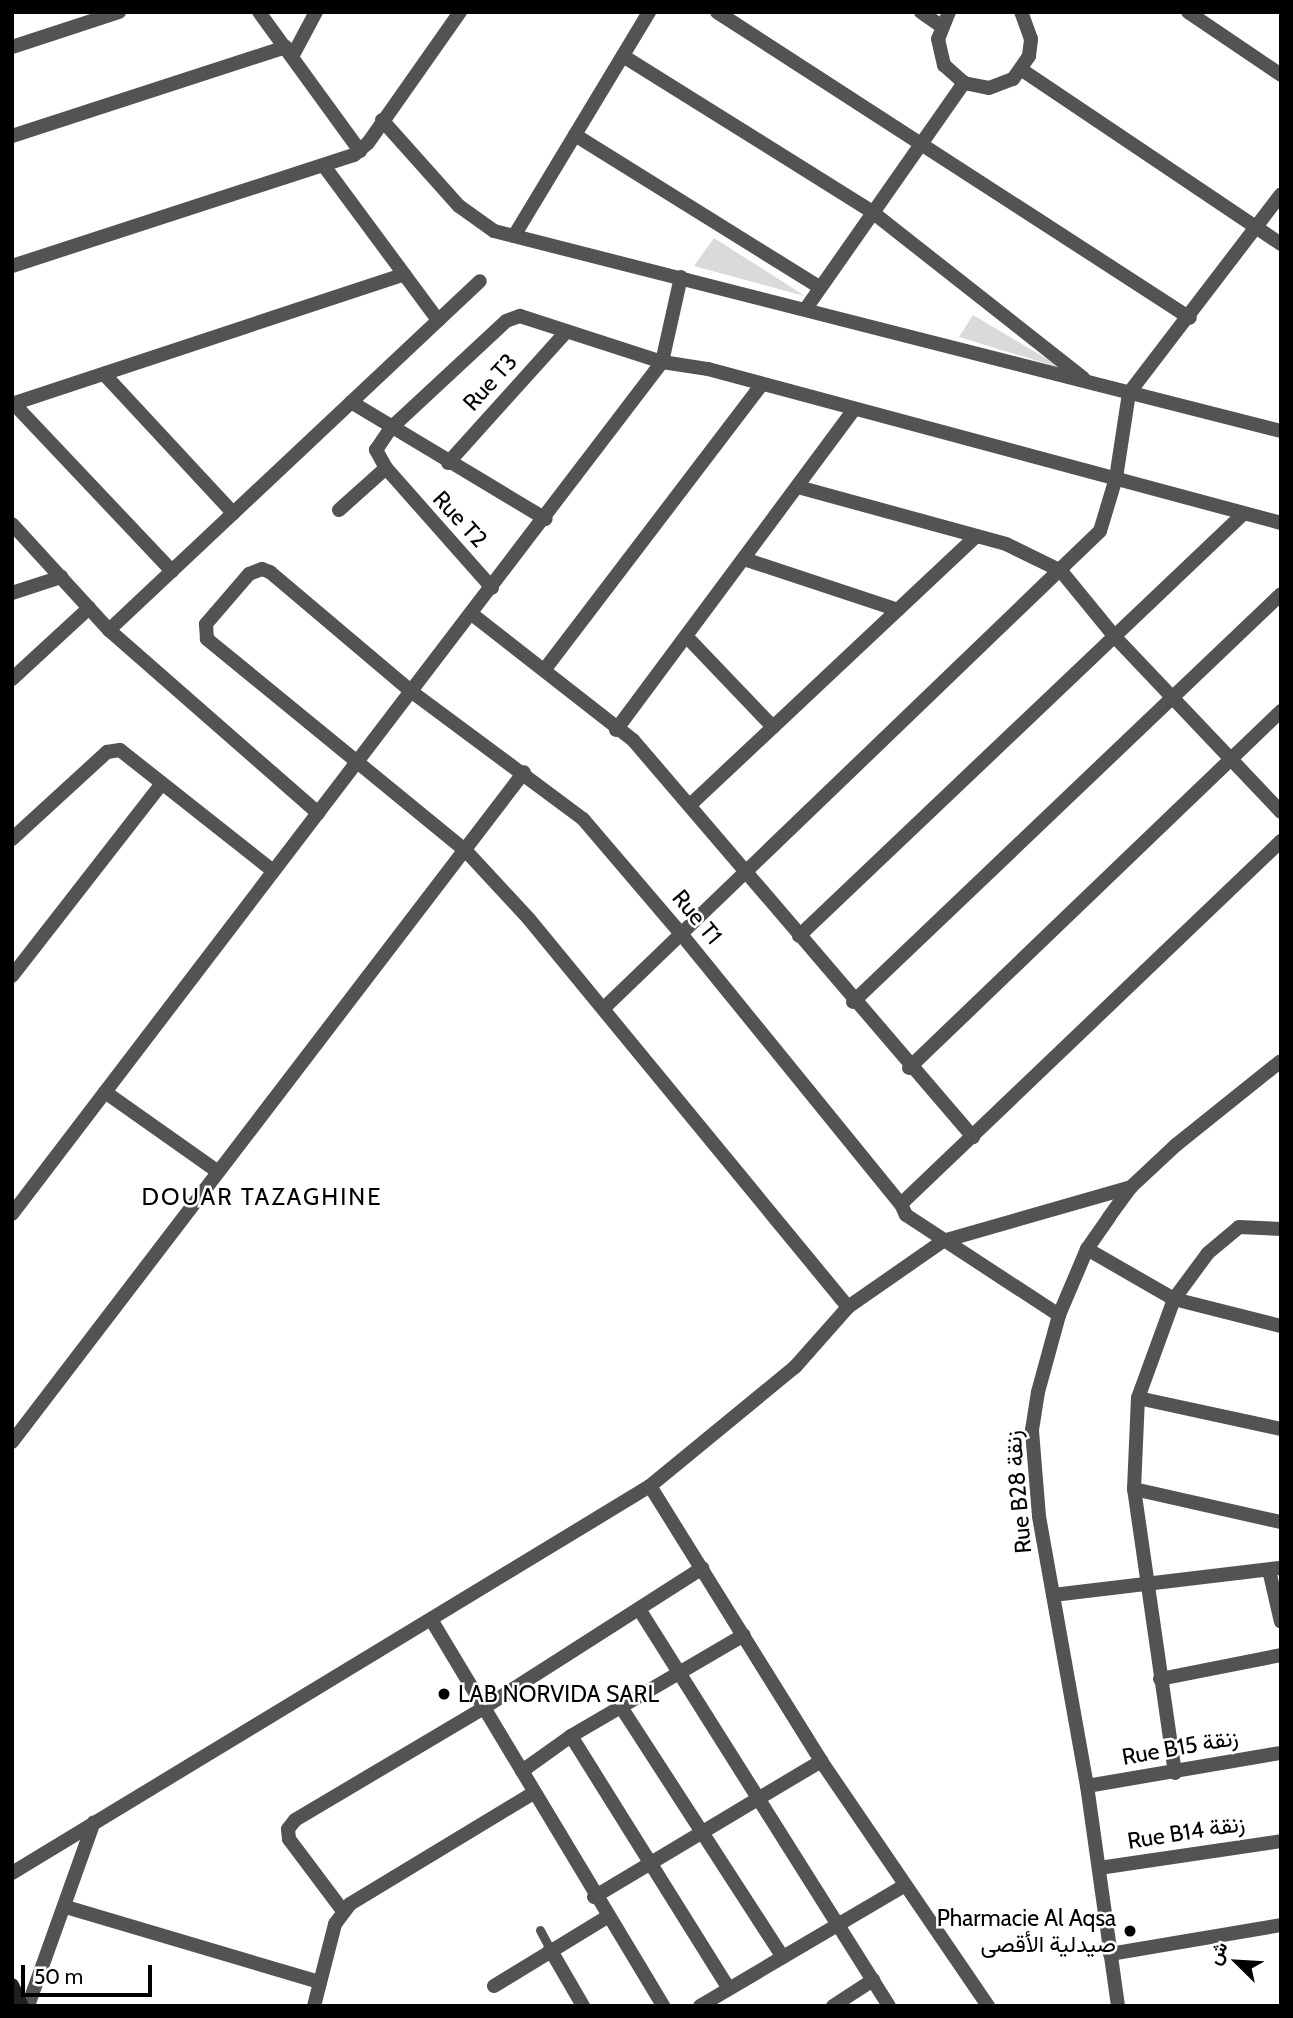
<!DOCTYPE html>
<meta charset="utf-8">
<style>
body{margin:0}
#map{position:relative;width:1293px;height:2018px;overflow:hidden;background:#fff;font-family:Cabin,Vazirmatn,sans-serif}
div>[style]{position:absolute}
.green>*{inset:0;background:#dadada}
.service>*{height:9px;margin:-4.5px;padding:0 4.5px;transform-origin:4.5px;border-radius:4.5px;background:#535353}
.minor>*{height:14px;margin:-7px;padding:0 7px;transform-origin:7px;border-radius:7px;background:#535353}
.tertiary>*{height:14px;margin:-7px;padding:0 7px;transform-origin:7px;border-radius:7px;background:#535353}
.secondary>*{height:14px;margin:-7px;padding:0 7px;transform-origin:7px;border-radius:7px;background:#202020}
.dots>*{width:19px;height:19px;translate:-50% -50%;box-sizing:border-box;border:4px solid #fff;border-radius:50%}
span{translate:-50% -50%;white-space:nowrap;text-align:center;line-height:1.15;-webkit-text-stroke:5px #fff;paint-order:stroke}
.street-label{font-size:23px;color:#000}
.poi-label{font-size:23px;color:#000}
.left{translate:0 -50%;text-align:left}
.right{translate:-100% -50%;text-align:right}
.neighbourhood-label{font-size:24px;color:#000;letter-spacing:2px}
.frame{position:absolute;inset:0;border:14px solid #000;pointer-events:none}
.north{position:absolute;left:1202px;top:1927px;width:70px;height:70px;-webkit-text-stroke:5px #fff;paint-order:stroke;rotate:294deg;font-size:19px;font-weight:700;line-height:28px;text-align:center;color:#000}
.north::after{content:'';display:block;margin:auto;width:24px;height:32px;background:#000;clip-path:polygon(50% 0,100% 100%,50% 72%,0 100%)}
.scale{position:absolute;left:21px;top:1965px;width:131px;height:32px;box-sizing:border-box;border:4px solid #000;border-top:0;padding-left:9px;font-size:21px;line-height:24px;white-space:nowrap;color:#000;-webkit-text-stroke:5px #fff;paint-order:stroke}
</style>
<div id="map">
<div class="green">
<i style="clip-path:polygon(714px 238px,805px 296px,694px 266px)"></i>
<i style="clip-path:polygon(973px 315px,1064px 369px,959px 337px)"></i>
</div>
<div class="service">
<i style="left:540px;top:1930px;width:21px;rotate:62deg"></i>
</div>
<div class="minor">
<i style="left:259px;top:12px;width:172px;rotate:54deg"></i>
<i style="left:717px;top:12px;width:563px;rotate:32.9deg"></i>
<i style="left:921px;top:12px;width:24px;rotate:35deg"></i>
<i style="left:949px;top:12px;width:29px;rotate:112deg"></i>
<i style="left:938px;top:39px;width:27px;rotate:77deg"></i>
<i style="left:944px;top:65px;width:27px;rotate:42deg"></i>
<i style="left:964px;top:83px;width:25px;rotate:11deg"></i>
<i style="left:989px;top:88px;width:26px;rotate:-21deg"></i>
<i style="left:1013px;top:79px;width:28px;rotate:-55deg"></i>
<i style="left:1029px;top:56px;width:17px;rotate:-83deg"></i>
<i style="left:1031px;top:39px;width:29px;rotate:-110deg"></i>
<i style="left:1188px;top:12px;width:112px;rotate:34.1deg"></i>
<i style="left:12px;top:47px;width:113px;rotate:-18.1deg"></i>
<i style="left:293px;top:55px;width:49px;rotate:-61.9deg"></i>
<i style="left:623px;top:56px;width:292px;rotate:32deg"></i>
<i style="left:871px;top:211px;width:270px;rotate:38.2deg"></i>
<i style="left:1022px;top:70px;width:312px;rotate:33.9deg"></i>
<i style="left:382px;top:120px;width:115px;rotate:48.2deg"></i>
<i style="left:459px;top:206px;width:43px;rotate:35.5deg"></i>
<i style="left:494px;top:231px;width:812px;rotate:14.26deg"></i>
<i style="left:575px;top:135px;width:286px;rotate:31.9deg"></i>
<i style="left:12px;top:136px;width:288px;rotate:-18deg"></i>
<i style="left:324px;top:166px;width:192px;rotate:53.5deg"></i>
<i style="left:514px;top:236px;width:262px;rotate:-58.9deg"></i>
<i style="left:12px;top:266px;width:360px;rotate:-18deg"></i>
<i style="left:354px;top:155px;width:18px;rotate:-41deg"></i>
<i style="left:368px;top:143px;width:160px;rotate:-54.9deg"></i>
<i style="left:807px;top:307px;width:274px;rotate:-55deg"></i>
<i style="left:104px;top:374px;width:190px;rotate:47.1deg"></i>
<i style="left:351px;top:402px;width:227px;rotate:31deg"></i>
<i style="left:12px;top:404px;width:413px;rotate:-18.3deg"></i>
<i style="left:14px;top:404px;width:230px;rotate:46.6deg"></i>
<i style="left:448px;top:463px;width:176px;rotate:-48deg"></i>
<i style="left:386px;top:468px;width:21px;rotate:-119deg"></i>
<i style="left:376px;top:450px;width:27px;rotate:-56deg"></i>
<i style="left:391px;top:428px;width:157px;rotate:-42.9deg"></i>
<i style="left:506px;top:321px;width:15px;rotate:-20deg"></i>
<i style="left:520px;top:316px;width:149px;rotate:17.9deg"></i>
<i style="left:662px;top:362px;width:47px;rotate:8.7deg"></i>
<i style="left:708px;top:369px;width:593px;rotate:15.04deg"></i>
<i style="left:798px;top:487px;width:216px;rotate:15.3deg"></i>
<i style="left:1006px;top:544px;width:61px;rotate:26.1deg"></i>
<i style="left:1061px;top:571px;width:85px;rotate:50.7deg"></i>
<i style="left:1115px;top:637px;width:241px;rotate:46.5deg"></i>
<i style="left:339px;top:510px;width:63px;rotate:-41.8deg"></i>
<i style="left:386px;top:468px;width:160px;rotate:48.5deg"></i>
<i style="left:12px;top:524px;width:144px;rotate:47.5deg"></i>
<i style="left:109px;top:630px;width:278px;rotate:41.2deg"></i>
<i style="left:744px;top:559px;width:162px;rotate:18.3deg"></i>
<i style="left:12px;top:593px;width:52px;rotate:-18.1deg"></i>
<i style="left:473px;top:615px;width:203px;rotate:38deg"></i>
<i style="left:633px;top:740px;width:523px;rotate:49.42deg"></i>
<i style="left:109px;top:630px;width:509px;rotate:-43.25deg"></i>
<i style="left:686px;top:636px;width:126px;rotate:46.3deg"></i>
<i style="left:545px;top:669px;width:357px;rotate:-52.7deg"></i>
<i style="left:12px;top:679px;width:105px;rotate:-42.7deg"></i>
<i style="left:616px;top:730px;width:397px;rotate:-53.4deg"></i>
<i style="left:690px;top:805px;width:393px;rotate:-43.2deg"></i>
<i style="left:12px;top:839px;width:129px;rotate:-42.5deg"></i>
<i style="left:107px;top:752px;width:13px;rotate:-9deg"></i>
<i style="left:120px;top:750px;width:194px;rotate:38.3deg"></i>
<i style="left:799px;top:936px;width:613px;rotate:-43.54deg"></i>
<i style="left:12px;top:976px;width:244px;rotate:-52.1deg"></i>
<i style="left:853px;top:1002px;width:591px;rotate:-43.63deg"></i>
<i style="left:604px;top:1008px;width:688px;rotate:-43.88deg"></i>
<i style="left:1100px;top:531px;width:55px;rotate:-73.2deg"></i>
<i style="left:1116px;top:478px;width:86px;rotate:-81.3deg"></i>
<i style="left:1129px;top:393px;width:250px;rotate:-52.6deg"></i>
<i style="left:909px;top:1068px;width:516px;rotate:-43.82deg"></i>
<i style="left:105px;top:1092px;width:137px;rotate:35.2deg"></i>
<i style="left:901px;top:1204px;width:526px;rotate:-43.69deg"></i>
<i style="left:12px;top:1214px;width:1072px;rotate:-52.66deg"></i>
<i style="left:662px;top:362px;width:87px;rotate:-77.4deg"></i>
<i style="left:1087px;top:1249px;width:100px;rotate:29.9deg"></i>
<i style="left:1174px;top:1299px;width:110px;rotate:14.2deg"></i>
<i style="left:848px;top:1307px;width:502px;rotate:-129.43deg"></i>
<i style="left:529px;top:919px;width:93px;rotate:-132.8deg"></i>
<i style="left:466px;top:851px;width:335px;rotate:-140.7deg"></i>
<i style="left:207px;top:639px;width:15px;rotate:-94deg"></i>
<i style="left:206px;top:624px;width:66px;rotate:-49.3deg"></i>
<i style="left:249px;top:574px;width:14px;rotate:-21deg"></i>
<i style="left:262px;top:569px;width:9px;rotate:21deg"></i>
<i style="left:270px;top:572px;width:186px;rotate:40.2deg"></i>
<i style="left:412px;top:692px;width:213px;rotate:36.6deg"></i>
<i style="left:583px;top:819px;width:153px;rotate:49.5deg"></i>
<i style="left:682px;top:935px;width:347px;rotate:50.9deg"></i>
<i style="left:901px;top:1204px;width:12px;rotate:66deg"></i>
<i style="left:906px;top:1215px;width:183px;rotate:33.2deg"></i>
<i style="left:1138px;top:1398px;width:146px;rotate:12.2deg"></i>
<i style="left:12px;top:1442px;width:843px;rotate:-52.61deg"></i>
<i style="left:650px;top:1486px;width:324px;rotate:58.1deg"></i>
<i style="left:821px;top:1761px;width:297px;rotate:55.7deg"></i>
<i style="left:1134px;top:1489px;width:151px;rotate:12.7deg"></i>
<i style="left:1269px;top:1570px;width:53px;rotate:77deg"></i>
<i style="left:1053px;top:1595px;width:230px;rotate:-6.8deg"></i>
<i style="left:639px;top:1609px;width:469px;rotate:57.8deg"></i>
<i style="left:432px;top:1621px;width:449px;rotate:59deg"></i>
<i style="left:1160px;top:1679px;width:123px;rotate:-11.2deg"></i>
<i style="left:621px;top:1707px;width:298px;rotate:57.1deg"></i>
<i style="left:571px;top:1736px;width:298px;rotate:58deg"></i>
<i style="left:522px;top:1771px;width:60px;rotate:-35.5deg"></i>
<i style="left:571px;top:1736px;width:200px;rotate:-30.3deg"></i>
<i style="left:1175px;top:1773px;width:287px;rotate:-98.2deg"></i>
<i style="left:1134px;top:1489px;width:91px;rotate:-87.5deg"></i>
<i style="left:1138px;top:1398px;width:105px;rotate:-70deg"></i>
<i style="left:1174px;top:1299px;width:57px;rotate:-53.5deg"></i>
<i style="left:1208px;top:1253px;width:40px;rotate:-40deg"></i>
<i style="left:1239px;top:1227px;width:42px;rotate:2.7deg"></i>
<i style="left:1087px;top:1786px;width:197px;rotate:-9.7deg"></i>
<i style="left:12px;top:1873px;width:746px;rotate:-31.24deg"></i>
<i style="left:650px;top:1486px;width:188px;rotate:-39.4deg"></i>
<i style="left:795px;top:1367px;width:80px;rotate:-48.5deg"></i>
<i style="left:848px;top:1307px;width:116px;rotate:-34.8deg"></i>
<i style="left:943px;top:1241px;width:196px;rotate:-16deg"></i>
<i style="left:594px;top:1897px;width:265px;rotate:-30.9deg"></i>
<i style="left:66px;top:1907px;width:265px;rotate:16.5deg"></i>
<i style="left:343px;top:1911px;width:90px;rotate:-126.9deg"></i>
<i style="left:289px;top:1839px;width:10px;rotate:-96deg"></i>
<i style="left:288px;top:1829px;width:11px;rotate:-52deg"></i>
<i style="left:295px;top:1820px;width:221px;rotate:-30.7deg"></i>
<i style="left:485px;top:1707px;width:258px;rotate:-32.6deg"></i>
<i style="left:550px;top:1949px;width:66px;rotate:59.9deg"></i>
<i style="left:1110px;top:1954px;width:173px;rotate:-9.6deg"></i>
<i style="left:494px;top:1986px;width:132px;rotate:-31.4deg"></i>
<i style="left:28px;top:2006px;width:195px;rotate:-70.3deg"></i>
<i style="left:314px;top:2006px;width:85px;rotate:-75.6deg"></i>
<i style="left:335px;top:1924px;width:25px;rotate:-53deg"></i>
<i style="left:350px;top:1904px;width:214px;rotate:-31.2deg"></i>
<i style="left:700px;top:2006px;width:237px;rotate:-30.5deg"></i>
<i style="left:833px;top:2006px;width:48px;rotate:-33deg"></i>
</div>
<div class="tertiary">
<i style="left:1099px;top:1868px;width:184px;rotate:-8.4deg"></i>
<i style="left:1118px;top:2006px;width:222px;rotate:-98deg"></i>
<i style="left:1087px;top:1786px;width:274px;rotate:-100.1deg"></i>
<i style="left:1039px;top:1516px;width:86px;rotate:-94.7deg"></i>
<i style="left:1032px;top:1430px;width:38px;rotate:-81deg"></i>
<i style="left:1038px;top:1392px;width:80px;rotate:-74.7deg"></i>
<i style="left:1059px;top:1315px;width:72px;rotate:-67deg"></i>
<i style="left:1087px;top:1249px;width:39px;rotate:-55deg"></i>
<i style="left:1109px;top:1217px;width:37px;rotate:-54deg"></i>
<i style="left:1131px;top:1187px;width:62px;rotate:-43deg"></i>
<i style="left:1176px;top:1145px;width:134px;rotate:-38.7deg"></i>
</div>
<div class="secondary">
<i style="left:12px;top:1985px;width:23px;rotate:65deg"></i>
</div>
<div class="dots">
<i style="left:444px;top:1694px;background:#000"></i>
<i style="left:1130px;top:1931px;background:#000"></i>
</div>
<div class="street-label">
<span style="left:490px;top:382px;rotate:-48deg">Rue T3</span>
<span style="left:460px;top:519px;rotate:47deg">Rue T2</span>
<span style="left:697px;top:917px;rotate:50deg">Rue T1</span>
<span style="left:1018px;top:1492px;rotate:-95deg">Rue B28 زنقة</span>
<span style="left:1180px;top:1747px;rotate:-10deg">Rue B15 زنقة</span>
<span style="left:1186px;top:1832px;rotate:-9deg">Rue B14 زنقة</span>
</div>
<div class="poi-label">
<span class="left" style="left:458px;top:1694px">LAB NORVIDA SARL</span>
<span class="right" style="left:1116px;top:1931px">Pharmacie Al Aqsa<br>صيدلية الأقصى</span>
</div>
<div class="neighbourhood-label">
<span style="left:262px;top:1197px">DOUAR TAZAGHINE</span>
</div>
<div class="frame"></div>
<div class="north">ش</div>
<div class="scale">50 m</div>
</div>
